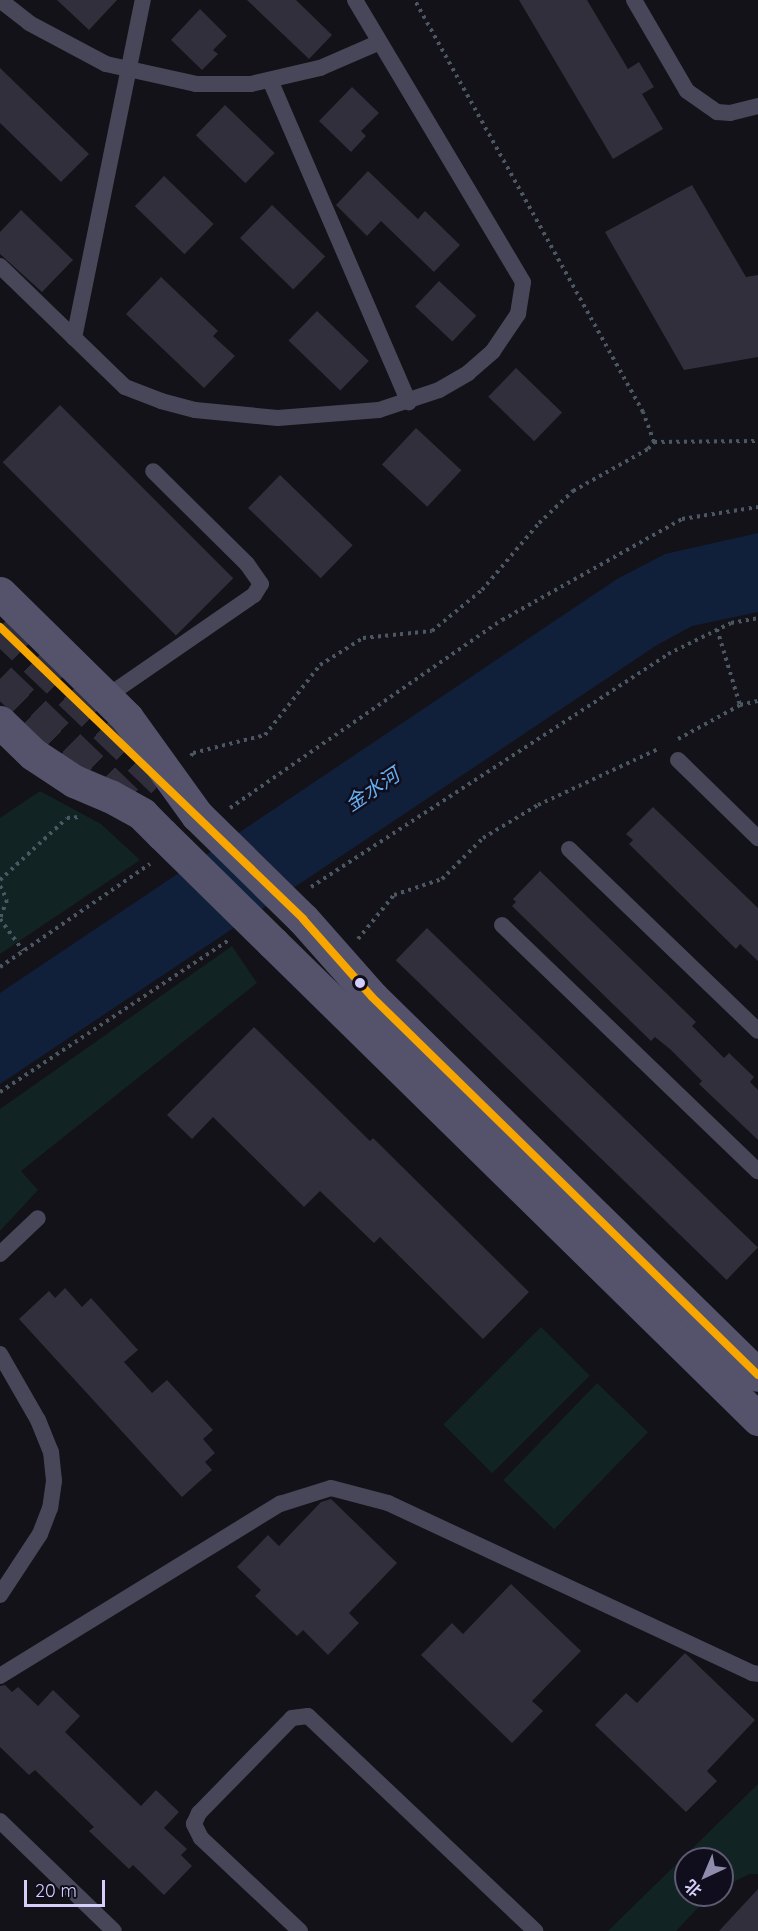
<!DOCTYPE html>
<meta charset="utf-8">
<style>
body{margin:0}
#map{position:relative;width:758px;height:1931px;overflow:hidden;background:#121218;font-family:Quicksand,"Noto Sans SC",sans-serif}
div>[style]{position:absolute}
.green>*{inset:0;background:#112323;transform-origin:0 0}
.water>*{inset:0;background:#11203a}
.building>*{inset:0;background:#312f3b;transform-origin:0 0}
.street-tunnel>*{height:32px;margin-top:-16px;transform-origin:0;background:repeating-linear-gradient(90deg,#2f2e3a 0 32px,transparent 0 48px)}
.path>*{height:4px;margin-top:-2px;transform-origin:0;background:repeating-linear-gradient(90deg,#4b5762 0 3px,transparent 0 7.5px)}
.lane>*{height:16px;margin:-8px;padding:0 8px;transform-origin:8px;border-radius:8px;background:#484759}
.secondary>*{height:33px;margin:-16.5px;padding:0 16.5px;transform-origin:16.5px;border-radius:16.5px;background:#54536b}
.secondary-bridge>*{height:33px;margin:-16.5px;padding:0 16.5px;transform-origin:16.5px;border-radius:16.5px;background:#54536b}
.bus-1>*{height:8px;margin:-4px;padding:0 4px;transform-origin:4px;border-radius:4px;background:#f7a600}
.dots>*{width:16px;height:16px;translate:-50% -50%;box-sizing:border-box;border:3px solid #100e1c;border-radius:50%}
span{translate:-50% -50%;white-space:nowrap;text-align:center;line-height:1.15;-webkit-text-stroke:5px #100e1c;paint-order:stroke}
.water-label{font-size:20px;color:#67aeef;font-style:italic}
.north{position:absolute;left:674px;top:1847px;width:60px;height:60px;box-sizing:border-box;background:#100e1c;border:2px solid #5e5b75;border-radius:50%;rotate:224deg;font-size:16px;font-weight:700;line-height:24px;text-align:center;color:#d4cefa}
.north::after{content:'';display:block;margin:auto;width:21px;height:27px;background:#908cab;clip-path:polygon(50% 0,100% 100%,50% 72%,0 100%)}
.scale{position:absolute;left:24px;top:1880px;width:81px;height:27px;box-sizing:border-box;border:3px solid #d4cefa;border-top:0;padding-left:8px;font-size:18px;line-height:21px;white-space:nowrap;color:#d4cefa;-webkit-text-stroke:4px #100e1c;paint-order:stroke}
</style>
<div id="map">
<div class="green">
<i style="clip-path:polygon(40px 791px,101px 824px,140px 860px,0 954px,0 818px)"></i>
<i style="clip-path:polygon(232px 946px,257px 983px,21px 1171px,38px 1190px,0 1231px,0 1109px)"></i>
<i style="left:541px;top:1327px;width:69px;height:138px;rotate:45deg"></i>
<i style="left:597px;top:1383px;width:71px;height:135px;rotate:44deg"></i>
<i style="clip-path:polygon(758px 1784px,758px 1874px,749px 1874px,722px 1888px,722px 1859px,686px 1859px,686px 1895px,710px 1895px,676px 1931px,608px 1931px)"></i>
</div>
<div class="water">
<i style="clip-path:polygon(758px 533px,758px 612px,692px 626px,657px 645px,0 1084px,0 993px,617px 579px,665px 554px)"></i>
</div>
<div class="building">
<i style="clip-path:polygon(57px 0,117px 0,89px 30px)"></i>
<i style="clip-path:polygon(247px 0,296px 0,332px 35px,309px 59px)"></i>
<i style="clip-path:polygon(519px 0,587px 0,628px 69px,639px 62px,654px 87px,642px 94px,663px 129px,613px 159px)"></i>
<i style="clip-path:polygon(200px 9px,227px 36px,213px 50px,218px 54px,202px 70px,171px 40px)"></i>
<i style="clip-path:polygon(0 68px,89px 154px,61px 182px,0 123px)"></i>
<i style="clip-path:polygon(352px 87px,379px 113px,361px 131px,366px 136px,351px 152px,319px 121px)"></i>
<i style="left:225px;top:105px;width:69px;height:42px;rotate:44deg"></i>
<i style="clip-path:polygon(368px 171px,418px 219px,425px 211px,460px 245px,434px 272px,381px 221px,367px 236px,336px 205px)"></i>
<i style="left:164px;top:176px;width:69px;height:42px;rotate:44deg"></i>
<i style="clip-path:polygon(692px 185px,746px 277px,758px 275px,758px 357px,684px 370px,605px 232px)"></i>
<i style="left:272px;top:205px;width:74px;height:46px;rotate:44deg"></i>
<i style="clip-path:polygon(21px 210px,73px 260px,42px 292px,0 254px,0 232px)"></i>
<i style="clip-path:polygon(161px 277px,218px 331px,213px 336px,235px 356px,204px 388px,126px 314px)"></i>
<i style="left:439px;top:281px;width:51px;height:35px;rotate:43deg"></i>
<i style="left:317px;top:311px;width:72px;height:41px;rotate:44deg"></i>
<i style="left:516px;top:368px;width:64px;height:40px;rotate:44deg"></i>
<i style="left:60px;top:405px;width:245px;height:81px;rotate:45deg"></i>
<i style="left:416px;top:428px;width:62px;height:50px;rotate:43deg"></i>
<i style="left:280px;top:475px;width:101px;height:46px;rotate:44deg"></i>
<i style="clip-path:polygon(653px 807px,758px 908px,758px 961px,740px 944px,736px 949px,629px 844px,633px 840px,626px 834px)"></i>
<i style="clip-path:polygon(540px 871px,696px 1022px,692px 1026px,724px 1058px,729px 1053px,754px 1077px,750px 1082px,758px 1090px,758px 1140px,699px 1084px,702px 1081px,670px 1049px,655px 1037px,651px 1041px,512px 906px,516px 902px,513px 899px)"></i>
<i style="left:427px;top:928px;width:460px;height:45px;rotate:44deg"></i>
<i style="clip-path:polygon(254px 1027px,370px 1141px,373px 1138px,529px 1292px,483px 1339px,380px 1237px,374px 1243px,320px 1191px,304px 1207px,213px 1117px,192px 1139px,167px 1115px)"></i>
<i style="clip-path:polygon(65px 1288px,82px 1307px,91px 1298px,138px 1350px,124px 1362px,152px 1393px,167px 1380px,213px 1430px,203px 1439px,215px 1453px,205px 1462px,212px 1470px,182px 1497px,19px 1319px,49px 1291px,55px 1298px)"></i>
<i style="clip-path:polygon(331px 1499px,397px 1563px,349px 1613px,359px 1623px,328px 1655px,303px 1630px,297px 1636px,255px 1596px,261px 1590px,237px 1567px,268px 1535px,279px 1546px,321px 1502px)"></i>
<i style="clip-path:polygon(511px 1584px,581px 1651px,532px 1701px,543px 1711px,512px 1743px,421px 1655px,452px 1623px,463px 1634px)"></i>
<i style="clip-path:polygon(685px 1653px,755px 1720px,707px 1771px,717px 1781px,686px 1812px,595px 1725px,626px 1693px,637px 1703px)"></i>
<i style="clip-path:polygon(5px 1685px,12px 1692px,18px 1687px,38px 1706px,53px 1690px,80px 1716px,65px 1732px,141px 1806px,156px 1790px,179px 1812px,164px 1828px,187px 1849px,181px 1855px,192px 1866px,164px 1895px,133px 1865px,129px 1869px,89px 1831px,94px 1827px,35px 1770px,29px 1775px,0 1747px,0 1686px)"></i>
<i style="clip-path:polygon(758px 1889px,758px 1931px,719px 1931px)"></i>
</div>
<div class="street-tunnel">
<i style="left:0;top:627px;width:226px;rotate:43.6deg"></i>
<i style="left:0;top:679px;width:179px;rotate:43.9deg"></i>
</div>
<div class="path">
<i style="left:654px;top:442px;width:104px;rotate:-0.6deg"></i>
<i style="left:717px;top:629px;width:79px;rotate:73.2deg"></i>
<i style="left:678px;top:739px;width:71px;rotate:-28.7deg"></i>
<i style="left:740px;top:705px;width:18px;rotate:-13deg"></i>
<i style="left:191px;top:756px;width:4px;rotate:-56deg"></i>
<i style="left:193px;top:753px;width:74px;rotate:-14deg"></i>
<i style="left:265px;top:735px;width:89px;rotate:-51.8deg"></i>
<i style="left:320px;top:665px;width:51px;rotate:-32.1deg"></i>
<i style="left:363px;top:638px;width:69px;rotate:-5.8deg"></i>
<i style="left:432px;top:631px;width:65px;rotate:-39.4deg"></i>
<i style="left:482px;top:590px;width:88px;rotate:-49.6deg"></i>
<i style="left:539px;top:523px;width:47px;rotate:-43.3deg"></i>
<i style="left:573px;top:491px;width:86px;rotate:-29.2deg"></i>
<i style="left:648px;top:449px;width:9px;rotate:-49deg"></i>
<i style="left:654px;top:442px;width:32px;rotate:-110deg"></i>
<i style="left:643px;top:412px;width:471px;rotate:-119deg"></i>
<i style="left:230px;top:808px;width:331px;rotate:-34.7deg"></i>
<i style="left:502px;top:620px;width:206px;rotate:-29.3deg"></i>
<i style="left:682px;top:519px;width:77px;rotate:-9deg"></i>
<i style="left:0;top:880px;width:91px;rotate:-42.8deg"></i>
<i style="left:67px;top:818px;width:13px;rotate:-4deg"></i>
<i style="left:0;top:886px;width:16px;rotate:63deg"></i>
<i style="left:7px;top:900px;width:19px;rotate:111deg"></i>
<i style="left:311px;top:887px;width:426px;rotate:-33.1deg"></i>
<i style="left:668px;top:654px;width:70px;rotate:-26.2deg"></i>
<i style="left:731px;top:623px;width:27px;rotate:-10deg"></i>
<i style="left:0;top:919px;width:39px;rotate:54deg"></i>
<i style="left:358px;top:939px;width:57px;rotate:-50.7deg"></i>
<i style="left:394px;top:895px;width:51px;rotate:-18.4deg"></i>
<i style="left:442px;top:879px;width:58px;rotate:-45deg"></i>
<i style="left:483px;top:838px;width:64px;rotate:-31deg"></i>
<i style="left:538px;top:805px;width:132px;rotate:-25deg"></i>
<i style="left:0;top:967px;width:182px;rotate:-34.5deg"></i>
<i style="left:0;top:1092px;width:275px;rotate:-33.6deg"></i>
</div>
<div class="lane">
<i style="left:0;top:0;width:37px;rotate:38deg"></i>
<i style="left:29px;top:23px;width:87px;rotate:28deg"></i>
<i style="left:106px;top:64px;width:92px;rotate:12.5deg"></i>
<i style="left:196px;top:84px;width:55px"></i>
<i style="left:251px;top:84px;width:71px;rotate:-13.1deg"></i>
<i style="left:320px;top:68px;width:65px;rotate:-23.4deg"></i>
<i style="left:634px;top:0;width:105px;rotate:59.8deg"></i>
<i style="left:687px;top:91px;width:37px;rotate:35deg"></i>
<i style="left:717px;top:112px;width:13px;rotate:4deg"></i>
<i style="left:730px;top:113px;width:29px;rotate:-14deg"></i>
<i style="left:270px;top:80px;width:351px;rotate:66.7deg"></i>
<i style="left:0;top:266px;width:174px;rotate:44.1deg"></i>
<i style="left:125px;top:387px;width:39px;rotate:21deg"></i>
<i style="left:161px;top:401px;width:35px;rotate:15deg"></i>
<i style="left:195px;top:410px;width:83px;rotate:5.5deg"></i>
<i style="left:278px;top:418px;width:101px;rotate:-4.5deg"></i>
<i style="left:379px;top:410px;width:63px;rotate:-18.4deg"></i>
<i style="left:439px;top:390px;width:34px;rotate:-30deg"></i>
<i style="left:468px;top:373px;width:33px;rotate:-41deg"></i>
<i style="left:493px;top:351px;width:45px;rotate:-56deg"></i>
<i style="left:518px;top:314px;width:32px;rotate:-81deg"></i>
<i style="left:523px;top:282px;width:328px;rotate:-120.8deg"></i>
<i style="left:74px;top:338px;width:345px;rotate:-78.5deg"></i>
<i style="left:106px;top:697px;width:180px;rotate:-34.6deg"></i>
<i style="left:254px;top:595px;width:13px;rotate:-58deg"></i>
<i style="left:261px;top:584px;width:24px;rotate:-125deg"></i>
<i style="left:247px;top:564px;width:132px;rotate:-135.3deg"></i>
<i style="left:678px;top:760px;width:112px;rotate:44.3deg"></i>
<i style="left:569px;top:849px;width:262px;rotate:43.9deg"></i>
<i style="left:502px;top:925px;width:355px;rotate:43.9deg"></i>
<i style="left:0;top:1254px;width:52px;rotate:-43.5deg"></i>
<i style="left:0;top:1354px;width:76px;rotate:60.1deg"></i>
<i style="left:38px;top:1420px;width:35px;rotate:68deg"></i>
<i style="left:51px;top:1452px;width:29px;rotate:84deg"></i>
<i style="left:54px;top:1481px;width:27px;rotate:98deg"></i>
<i style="left:50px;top:1508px;width:28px;rotate:111deg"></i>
<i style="left:40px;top:1534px;width:73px;rotate:123.3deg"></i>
<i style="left:0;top:1676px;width:329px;rotate:-31.6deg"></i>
<i style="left:280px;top:1504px;width:53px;rotate:-17.4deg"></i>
<i style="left:331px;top:1488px;width:59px;rotate:14.7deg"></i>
<i style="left:388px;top:1503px;width:402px;rotate:25deg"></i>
<i style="left:752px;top:1673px;width:6px;rotate:9deg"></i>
<i style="left:0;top:1821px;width:158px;rotate:44deg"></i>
<i style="left:300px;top:1931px;width:136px;rotate:-136.8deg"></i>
<i style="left:201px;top:1838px;width:16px;rotate:-117deg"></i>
<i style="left:194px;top:1824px;width:12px;rotate:-66deg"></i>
<i style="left:199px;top:1813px;width:133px;rotate:-45.6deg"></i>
<i style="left:292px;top:1718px;width:16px;rotate:-7deg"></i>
<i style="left:308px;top:1716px;width:313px;rotate:43.4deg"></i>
</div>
<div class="secondary">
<i style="left:0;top:593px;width:178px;rotate:44.5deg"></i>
<i style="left:127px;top:718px;width:120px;rotate:54.2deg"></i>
<i style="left:0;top:722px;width:46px;rotate:44.1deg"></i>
<i style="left:33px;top:754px;width:49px;rotate:33.4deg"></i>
<i style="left:74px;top:781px;width:39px;rotate:23deg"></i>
<i style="left:110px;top:796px;width:37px;rotate:29deg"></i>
<i style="left:142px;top:814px;width:28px;rotate:45deg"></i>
<i style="left:303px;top:919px;width:104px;rotate:48.5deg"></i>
<i style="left:372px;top:997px;width:540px;rotate:44.4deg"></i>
<i style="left:273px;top:943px;width:680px;rotate:44.46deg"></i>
</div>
<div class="secondary-bridge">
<i style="left:197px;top:815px;width:148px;rotate:44.5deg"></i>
<i style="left:162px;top:834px;width:156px;rotate:44.5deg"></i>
</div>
<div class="bus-1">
<i style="left:0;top:627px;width:421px;rotate:43.9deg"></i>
<i style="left:303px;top:919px;width:104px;rotate:48.5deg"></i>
<i style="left:372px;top:997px;width:540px;rotate:44.4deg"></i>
</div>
<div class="dots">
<i style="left:360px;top:983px;background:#d4cefa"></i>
</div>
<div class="water-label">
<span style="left:372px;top:789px;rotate:-34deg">金水河</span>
</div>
<div class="north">北</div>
<div class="scale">20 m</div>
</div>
